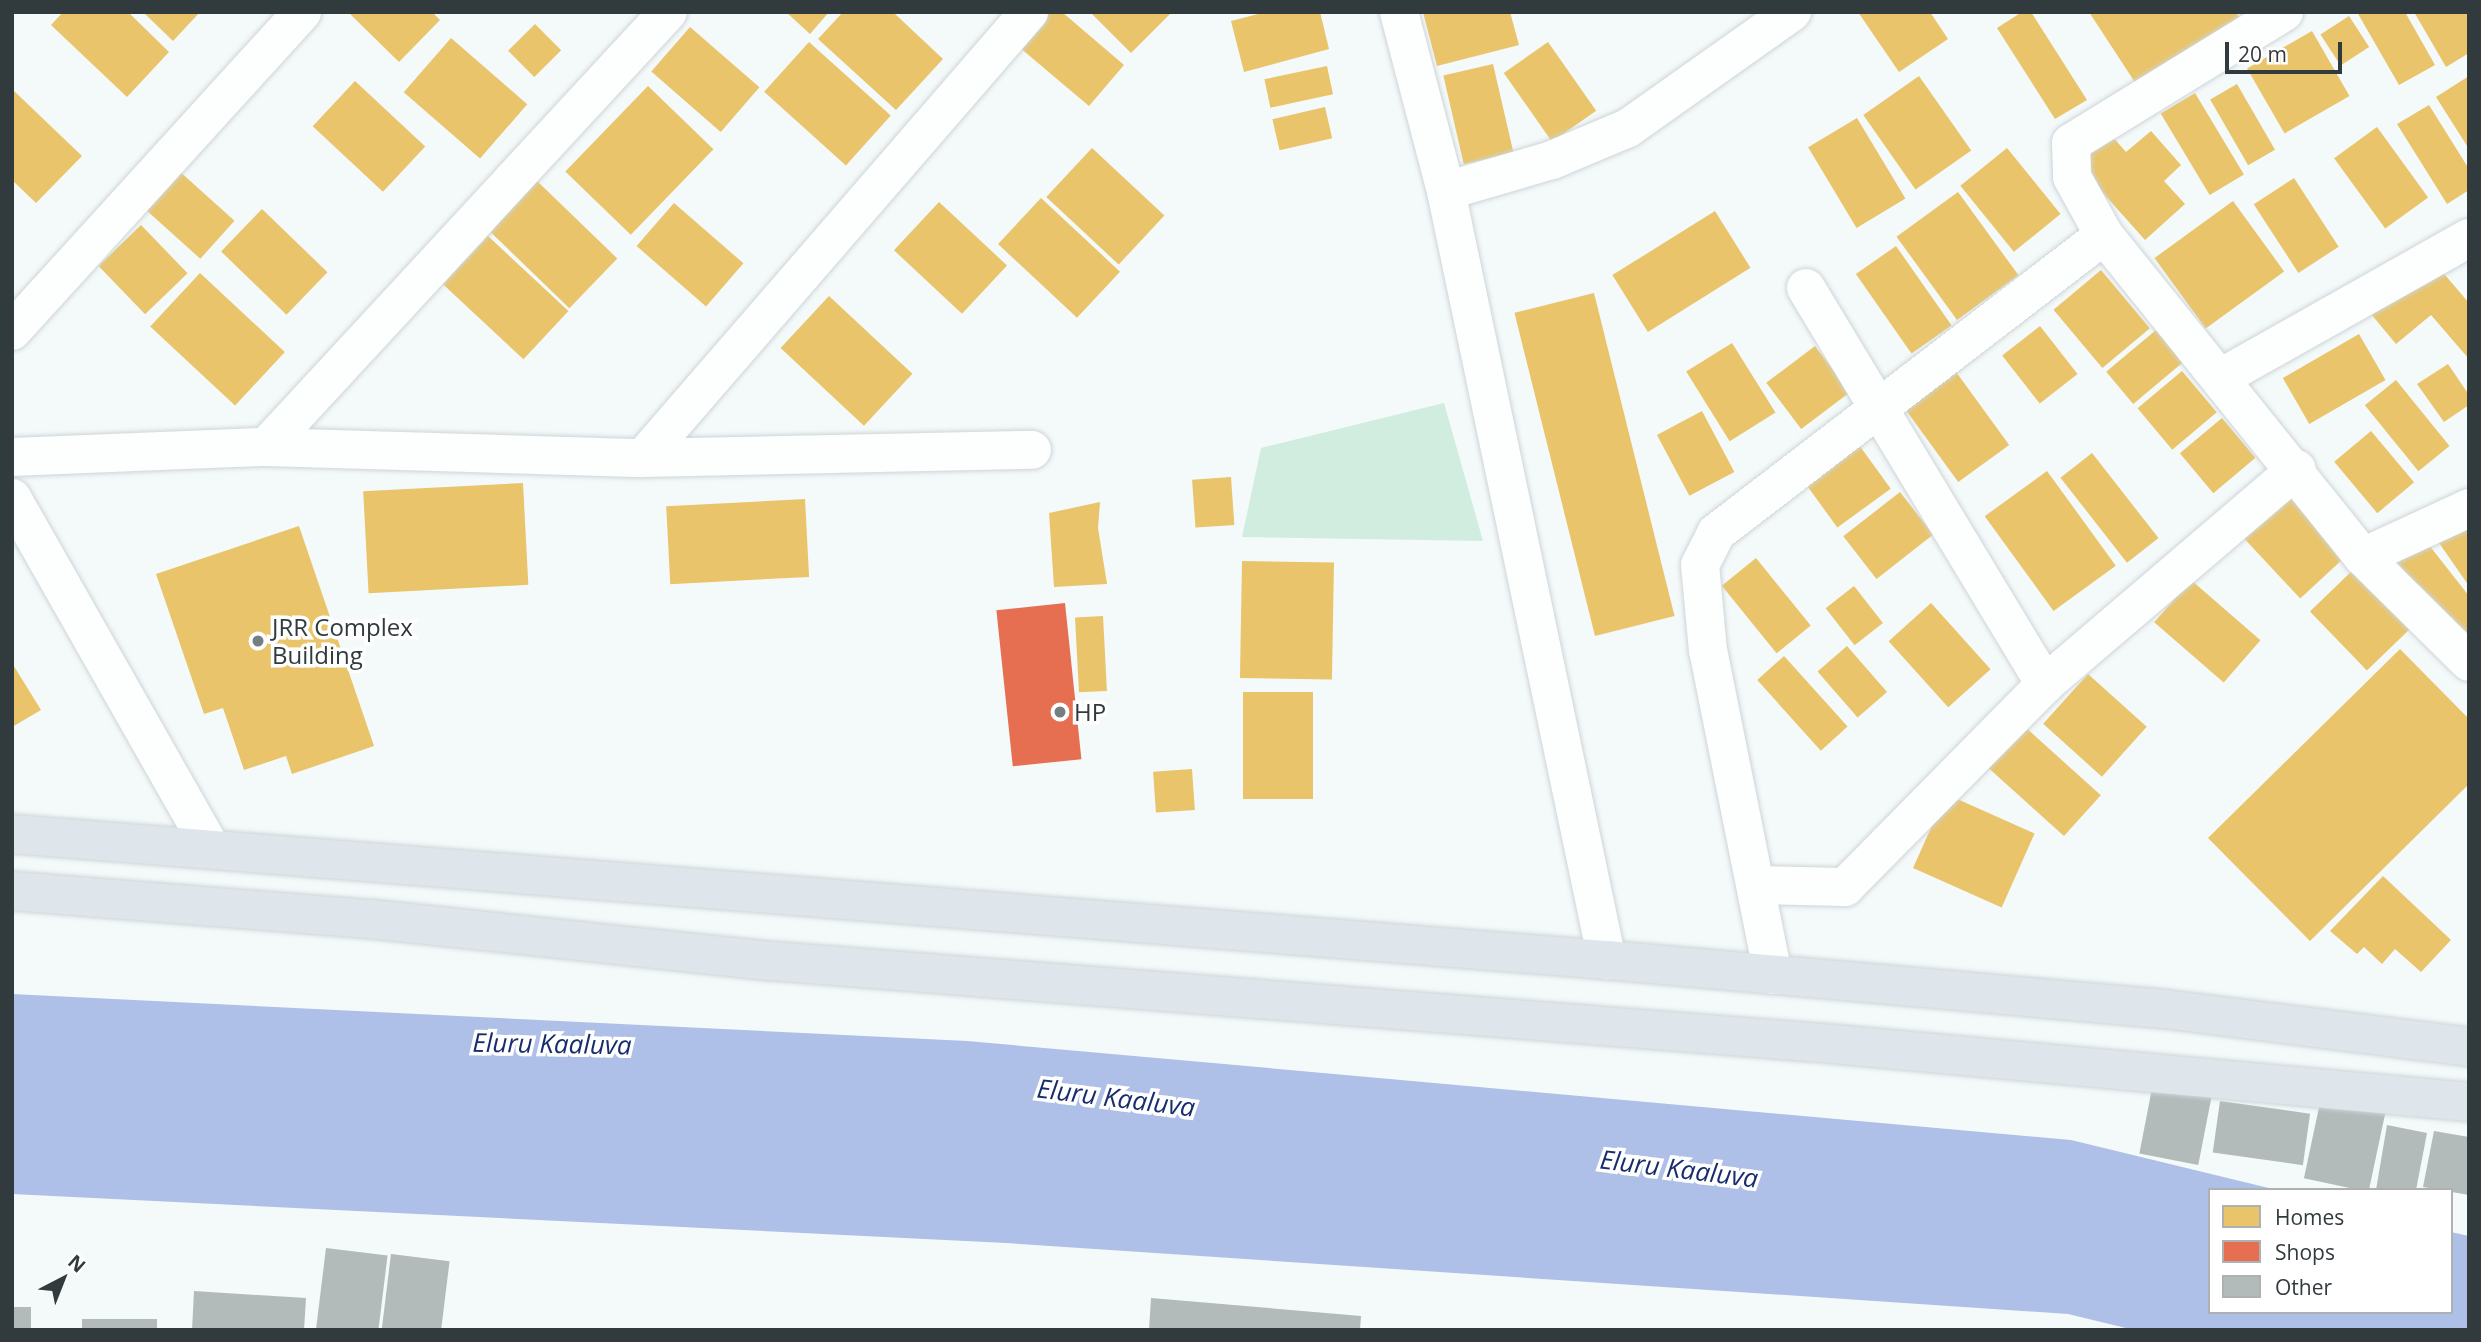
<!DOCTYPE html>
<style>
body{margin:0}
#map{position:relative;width:2481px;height:1342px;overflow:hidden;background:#f4f9fa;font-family:"Open Sans",sans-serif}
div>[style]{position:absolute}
.green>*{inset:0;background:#d0ede0}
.water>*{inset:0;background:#aec0e7}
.homes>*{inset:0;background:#e9c46a;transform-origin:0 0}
.shops>*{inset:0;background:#e76f51;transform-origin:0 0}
.building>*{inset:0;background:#b3baba;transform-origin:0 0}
.roads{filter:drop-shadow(0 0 2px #ced5d7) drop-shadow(0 0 2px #ced5d7)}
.minor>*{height:38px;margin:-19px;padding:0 19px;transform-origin:19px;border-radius:19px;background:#fdfefe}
.primary>*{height:38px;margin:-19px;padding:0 19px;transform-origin:19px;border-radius:19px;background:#dee6ec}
.dots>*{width:19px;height:19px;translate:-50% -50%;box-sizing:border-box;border:4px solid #fff;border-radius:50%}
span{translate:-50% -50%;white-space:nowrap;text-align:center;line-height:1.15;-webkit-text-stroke:7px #fff;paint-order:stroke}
.poi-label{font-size:24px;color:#313b3e}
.left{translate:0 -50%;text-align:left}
.water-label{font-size:26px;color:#172d6d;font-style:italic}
.frame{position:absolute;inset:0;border:14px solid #313b3e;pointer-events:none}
.legend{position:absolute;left:2208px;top:1188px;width:245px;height:126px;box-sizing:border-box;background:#fff;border:2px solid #adb1b2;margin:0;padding:9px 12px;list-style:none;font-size:21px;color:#313b3e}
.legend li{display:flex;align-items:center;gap:14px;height:35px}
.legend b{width:35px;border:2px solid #adb1b2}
.north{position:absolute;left:28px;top:1244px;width:70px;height:70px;-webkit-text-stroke:5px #fff;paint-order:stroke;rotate:42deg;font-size:19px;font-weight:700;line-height:28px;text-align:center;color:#313b3e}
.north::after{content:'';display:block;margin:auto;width:24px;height:32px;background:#313b3e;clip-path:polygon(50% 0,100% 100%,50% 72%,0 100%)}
.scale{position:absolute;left:2225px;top:42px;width:117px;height:32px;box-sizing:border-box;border:4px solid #313b3e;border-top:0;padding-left:9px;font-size:21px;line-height:24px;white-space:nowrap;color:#313b3e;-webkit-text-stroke:5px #fff;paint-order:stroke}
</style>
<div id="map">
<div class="green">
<i style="clip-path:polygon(1444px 403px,1483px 541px,1242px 537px,1261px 448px)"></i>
</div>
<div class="water">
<i style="clip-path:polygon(12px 994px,967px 1041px,2071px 1140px,2277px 1190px,2210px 1190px,2210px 1312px,2451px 1312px,2451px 1232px,2469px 1236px,2469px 1330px,2134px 1330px,2068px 1314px,1006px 1243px,12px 1194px)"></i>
</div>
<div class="homes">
<i style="clip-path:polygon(63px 12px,128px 12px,169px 52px,127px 97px,51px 25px)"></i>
<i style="clip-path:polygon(143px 12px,200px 12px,173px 41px)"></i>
<i style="clip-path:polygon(348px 12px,432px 12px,440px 20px,399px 62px)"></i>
<i style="clip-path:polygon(786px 12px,829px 12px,810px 34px)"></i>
<i style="clip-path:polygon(843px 12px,893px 12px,943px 59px,896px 110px,818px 39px)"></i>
<i style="clip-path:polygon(1049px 12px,1062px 12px,1124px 65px,1089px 106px,1019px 47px)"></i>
<i style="clip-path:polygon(1090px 12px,1172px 12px,1131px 53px)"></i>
<i style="clip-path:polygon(1266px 12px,1320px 12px,1329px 49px,1244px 72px,1231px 21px)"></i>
<i style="clip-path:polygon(1423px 12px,1510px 12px,1519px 45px,1437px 66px)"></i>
<i style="clip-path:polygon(1858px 12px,1930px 12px,1948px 39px,1899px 72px)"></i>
<i style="clip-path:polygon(2022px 12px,2031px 12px,2087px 100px,2055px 119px,1997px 28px)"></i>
<i style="clip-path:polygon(2089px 12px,2236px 12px,2241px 20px,2138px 87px)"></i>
<i style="clip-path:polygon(2357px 12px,2405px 12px,2435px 65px,2399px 85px)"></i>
<i style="clip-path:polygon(2414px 12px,2469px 12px,2469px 53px,2446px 67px)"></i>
<i style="left:2349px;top:16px;width:37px;height:34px;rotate:57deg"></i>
<i style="left:535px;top:24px;width:37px;height:38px;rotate:45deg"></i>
<i style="left:690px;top:27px;width:92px;height:59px;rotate:41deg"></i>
<i style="left:2312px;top:31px;width:75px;height:75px;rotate:60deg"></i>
<i style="left:451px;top:38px;width:101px;height:72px;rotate:41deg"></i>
<i style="left:809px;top:42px;width:110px;height:67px;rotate:42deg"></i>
<i style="left:1548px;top:42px;width:84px;height:54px;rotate:55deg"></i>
<i style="left:1493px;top:64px;width:91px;height:51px;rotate:77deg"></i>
<i style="left:1327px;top:66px;width:29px;height:64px;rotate:78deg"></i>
<i style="left:1919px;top:76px;width:91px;height:68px;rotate:55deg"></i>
<i style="clip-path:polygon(2469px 76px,2469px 149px,2436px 97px)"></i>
<i style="left:355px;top:81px;width:96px;height:62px;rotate:43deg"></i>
<i style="left:2237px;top:84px;width:76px;height:31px;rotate:60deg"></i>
<i style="left:648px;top:86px;width:91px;height:119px;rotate:44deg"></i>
<i style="clip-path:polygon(12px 89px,82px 156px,36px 203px,12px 180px)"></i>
<i style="left:2195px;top:93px;width:95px;height:40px;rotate:59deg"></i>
<i style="clip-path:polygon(2429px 105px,2469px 169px,2469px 190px,2447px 204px,2397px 124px)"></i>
<i style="left:1325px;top:107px;width:32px;height:54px;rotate:77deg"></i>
<i style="left:1857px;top:118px;width:94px;height:57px;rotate:59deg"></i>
<i style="left:2377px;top:127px;width:87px;height:53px;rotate:54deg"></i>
<i style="clip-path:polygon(2151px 131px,2181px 165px,2164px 181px,2185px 204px,2145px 240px,2078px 165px,2111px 135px,2126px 152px)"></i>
<i style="left:1092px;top:148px;width:99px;height:67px;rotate:43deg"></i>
<i style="left:2007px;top:148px;width:85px;height:60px;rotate:51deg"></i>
<i style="left:178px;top:170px;width:76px;height:51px;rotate:42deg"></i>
<i style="left:2294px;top:178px;width:82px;height:48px;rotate:57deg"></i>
<i style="left:536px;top:180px;width:113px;height:69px;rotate:44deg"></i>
<i style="left:1958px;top:192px;width:103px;height:76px;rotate:54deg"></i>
<i style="left:1041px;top:198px;width:108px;height:63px;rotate:43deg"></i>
<i style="left:2233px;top:201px;width:87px;height:97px;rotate:54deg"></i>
<i style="left:939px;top:202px;width:93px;height:66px;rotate:43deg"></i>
<i style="left:674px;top:203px;width:92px;height:57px;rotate:41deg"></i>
<i style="left:262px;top:209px;width:91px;height:59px;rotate:44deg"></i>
<i style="left:1715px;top:211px;width:67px;height:121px;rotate:58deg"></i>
<i style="left:141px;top:225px;width:67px;height:59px;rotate:46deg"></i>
<i style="left:488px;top:236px;width:110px;height:66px;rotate:43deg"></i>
<i style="left:1896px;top:246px;width:97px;height:49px;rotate:55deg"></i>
<i style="clip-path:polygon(2433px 261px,2469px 303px,2469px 359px,2431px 315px,2396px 344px,2371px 314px)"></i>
<i style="left:2101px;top:270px;width:76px;height:62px;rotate:50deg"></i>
<i style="left:200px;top:273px;width:116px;height:73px;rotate:43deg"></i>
<i style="left:1594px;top:293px;width:333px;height:82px;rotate:76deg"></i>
<i style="left:829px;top:296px;width:114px;height:71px;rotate:43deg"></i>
<i style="left:2040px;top:326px;width:61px;height:48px;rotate:52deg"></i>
<i style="left:2156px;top:330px;width:42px;height:65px;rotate:50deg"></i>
<i style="left:2359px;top:334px;width:53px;height:88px;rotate:60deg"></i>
<i style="left:1732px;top:343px;width:82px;height:54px;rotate:58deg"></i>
<i style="left:1815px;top:346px;width:58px;height:61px;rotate:53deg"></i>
<i style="clip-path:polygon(2448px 364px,2469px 395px,2469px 405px,2444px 422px,2417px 384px)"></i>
<i style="left:1951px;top:365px;width:99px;height:63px;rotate:54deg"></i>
<i style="left:2182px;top:371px;width:54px;height:58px;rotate:50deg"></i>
<i style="left:2396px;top:380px;width:85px;height:40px;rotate:51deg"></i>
<i style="left:1702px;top:411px;width:69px;height:51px;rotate:62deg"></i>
<i style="left:2222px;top:418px;width:52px;height:55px;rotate:50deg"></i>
<i style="left:2371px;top:431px;width:67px;height:48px;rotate:50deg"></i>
<i style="left:1859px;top:445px;width:54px;height:66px;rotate:54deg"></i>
<i style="left:2092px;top:453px;width:108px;height:40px;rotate:52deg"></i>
<i style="left:2047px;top:471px;width:117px;height:77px;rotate:54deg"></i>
<i style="left:1231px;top:477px;width:48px;height:39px;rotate:86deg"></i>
<i style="left:523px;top:483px;width:102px;height:160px;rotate:87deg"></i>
<i style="left:1900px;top:492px;width:54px;height:72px;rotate:52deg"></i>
<i style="left:2287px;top:492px;width:87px;height:63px;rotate:47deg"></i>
<i style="left:805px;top:499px;width:78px;height:139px;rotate:87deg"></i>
<i style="clip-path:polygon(1100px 502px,1098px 528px,1107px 584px,1054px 587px,1049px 513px)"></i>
<i style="clip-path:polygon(2469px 523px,2469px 586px,2437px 540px)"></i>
<i style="clip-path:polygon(299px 526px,374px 746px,292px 774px,286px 756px,244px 770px,223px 708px,204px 714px,156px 574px)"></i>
<i style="clip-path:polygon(2425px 540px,2469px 596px,2469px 640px,2462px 645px,2397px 562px)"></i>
<i style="left:1756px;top:558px;width:87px;height:44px;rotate:51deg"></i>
<i style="left:1242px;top:561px;width:92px;height:117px;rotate:1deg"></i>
<i style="left:2356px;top:567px;width:82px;height:64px;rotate:46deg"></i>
<i style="left:2191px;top:580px;width:92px;height:56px;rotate:41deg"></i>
<i style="left:1854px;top:586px;width:47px;height:36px;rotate:52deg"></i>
<i style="left:1931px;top:603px;width:89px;height:57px;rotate:48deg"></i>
<i style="left:1103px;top:616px;width:75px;height:28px;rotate:87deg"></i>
<i style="left:1847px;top:646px;width:61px;height:39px;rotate:49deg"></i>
<i style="clip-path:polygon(2400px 649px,2469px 719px,2469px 784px,2310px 941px,2208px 838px)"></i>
<i style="left:1784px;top:656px;width:95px;height:36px;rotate:48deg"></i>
<i style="clip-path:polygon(12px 663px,41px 710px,12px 727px)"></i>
<i style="left:2088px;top:674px;width:79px;height:67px;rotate:42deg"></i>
<i style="left:1243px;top:692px;width:70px;height:107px"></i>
<i style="left:2025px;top:727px;width:102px;height:55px;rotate:42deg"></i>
<i style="left:1192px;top:769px;width:41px;height:39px;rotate:86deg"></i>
<i style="left:1946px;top:794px;width:97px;height:81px;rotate:24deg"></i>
<i style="clip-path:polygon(2383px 876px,2451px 940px,2421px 972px,2395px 949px,2382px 964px,2364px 947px,2357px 954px,2330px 931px)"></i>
</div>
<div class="shops">
<i style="left:1065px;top:603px;width:157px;height:69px;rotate:84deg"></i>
</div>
<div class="building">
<i style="left:2155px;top:1073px;width:60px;height:82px;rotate:11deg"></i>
<i style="left:2321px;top:1098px;width:66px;height:82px;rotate:12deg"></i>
<i style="left:2220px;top:1101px;width:91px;height:52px;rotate:8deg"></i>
<i style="clip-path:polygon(2387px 1125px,2427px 1133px,2416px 1190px,2376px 1190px)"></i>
<i style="clip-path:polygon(2434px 1131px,2469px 1137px,2469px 1195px,2423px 1187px)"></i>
<i style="left:326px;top:1248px;width:62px;height:83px;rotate:7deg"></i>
<i style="left:391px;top:1254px;width:59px;height:76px;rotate:7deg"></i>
<i style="clip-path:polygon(194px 1291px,306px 1298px,304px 1330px,192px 1330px)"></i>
<i style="clip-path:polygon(1151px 1298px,1361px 1316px,1360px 1330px,1149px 1330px)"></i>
<i style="left:12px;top:1307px;width:19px;height:23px"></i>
<i style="left:82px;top:1319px;width:75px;height:11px"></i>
</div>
<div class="roads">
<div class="minor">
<i style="left:1399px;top:12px;width:185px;rotate:75.3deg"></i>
<i style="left:1446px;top:191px;width:786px;rotate:78.18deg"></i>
<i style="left:2284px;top:12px;width:250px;rotate:148.4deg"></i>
<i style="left:2071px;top:143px;width:34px;rotate:88deg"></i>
<i style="left:2072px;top:177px;width:66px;rotate:61.1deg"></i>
<i style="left:2104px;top:235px;width:413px;rotate:51.2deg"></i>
<i style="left:2363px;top:557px;width:149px;rotate:44.7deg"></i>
<i style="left:1446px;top:191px;width:110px;rotate:-16.3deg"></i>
<i style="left:1552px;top:160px;width:82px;rotate:-22.8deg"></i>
<i style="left:1628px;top:128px;width:201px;rotate:-35.3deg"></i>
<i style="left:1806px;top:288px;width:463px;rotate:58.9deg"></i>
<i style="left:12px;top:331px;width:431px;rotate:-47.7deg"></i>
<i style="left:2222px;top:377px;width:283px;rotate:-29.4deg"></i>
<i style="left:266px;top:447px;width:592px;rotate:-47.26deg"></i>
<i style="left:12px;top:457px;width:254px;rotate:-2.3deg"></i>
<i style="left:266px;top:447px;width:377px;rotate:1.7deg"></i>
<i style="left:643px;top:458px;width:389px;rotate:-1.2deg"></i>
<i style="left:643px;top:458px;width:590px;rotate:-49.12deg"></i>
<i style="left:12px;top:498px;width:400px;rotate:60.4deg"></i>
<i style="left:2363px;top:557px;width:117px;rotate:-24.8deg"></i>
<i style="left:1756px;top:885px;width:89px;rotate:1.3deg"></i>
<i style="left:1845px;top:887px;width:285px;rotate:-45.4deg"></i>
<i style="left:2045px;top:684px;width:331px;rotate:-40.5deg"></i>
<i style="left:1773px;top:975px;width:330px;rotate:-101.3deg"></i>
<i style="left:1708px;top:651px;width:86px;rotate:-95.3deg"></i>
<i style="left:1700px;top:565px;width:36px;rotate:-63deg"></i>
<i style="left:1716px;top:533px;width:489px;rotate:-37.5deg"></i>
</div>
<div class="primary">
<i style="left:12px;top:834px;width:1600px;rotate:4.52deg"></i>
<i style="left:1607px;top:960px;width:559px;rotate:5.03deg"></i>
<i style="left:2164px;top:1009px;width:307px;rotate:7.1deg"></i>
<i style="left:12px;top:891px;width:359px;rotate:4.5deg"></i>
<i style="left:370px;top:919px;width:404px;rotate:6deg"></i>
<i style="left:772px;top:961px;width:1064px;rotate:4.47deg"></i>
<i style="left:1833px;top:1044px;width:639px;rotate:5.21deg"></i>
</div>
</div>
<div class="dots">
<i style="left:258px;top:641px;background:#757e80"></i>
<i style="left:1060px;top:712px;background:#757e80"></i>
</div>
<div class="poi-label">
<span class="left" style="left:272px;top:641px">JRR Complex<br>Building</span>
<span class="left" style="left:1074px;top:712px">HP</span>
</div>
<div class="water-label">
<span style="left:552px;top:1044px;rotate:1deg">Eluru Kaaluva</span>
<span style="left:1116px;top:1098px;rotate:7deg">Eluru Kaaluva</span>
<span style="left:1679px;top:1169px;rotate:7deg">Eluru Kaaluva</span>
</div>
<div class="frame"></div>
<ul class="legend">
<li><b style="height:19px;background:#e9c46a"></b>Homes</li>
<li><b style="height:19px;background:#e76f51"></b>Shops</li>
<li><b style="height:19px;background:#b3baba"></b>Other</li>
</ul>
<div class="north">N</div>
<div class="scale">20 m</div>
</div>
